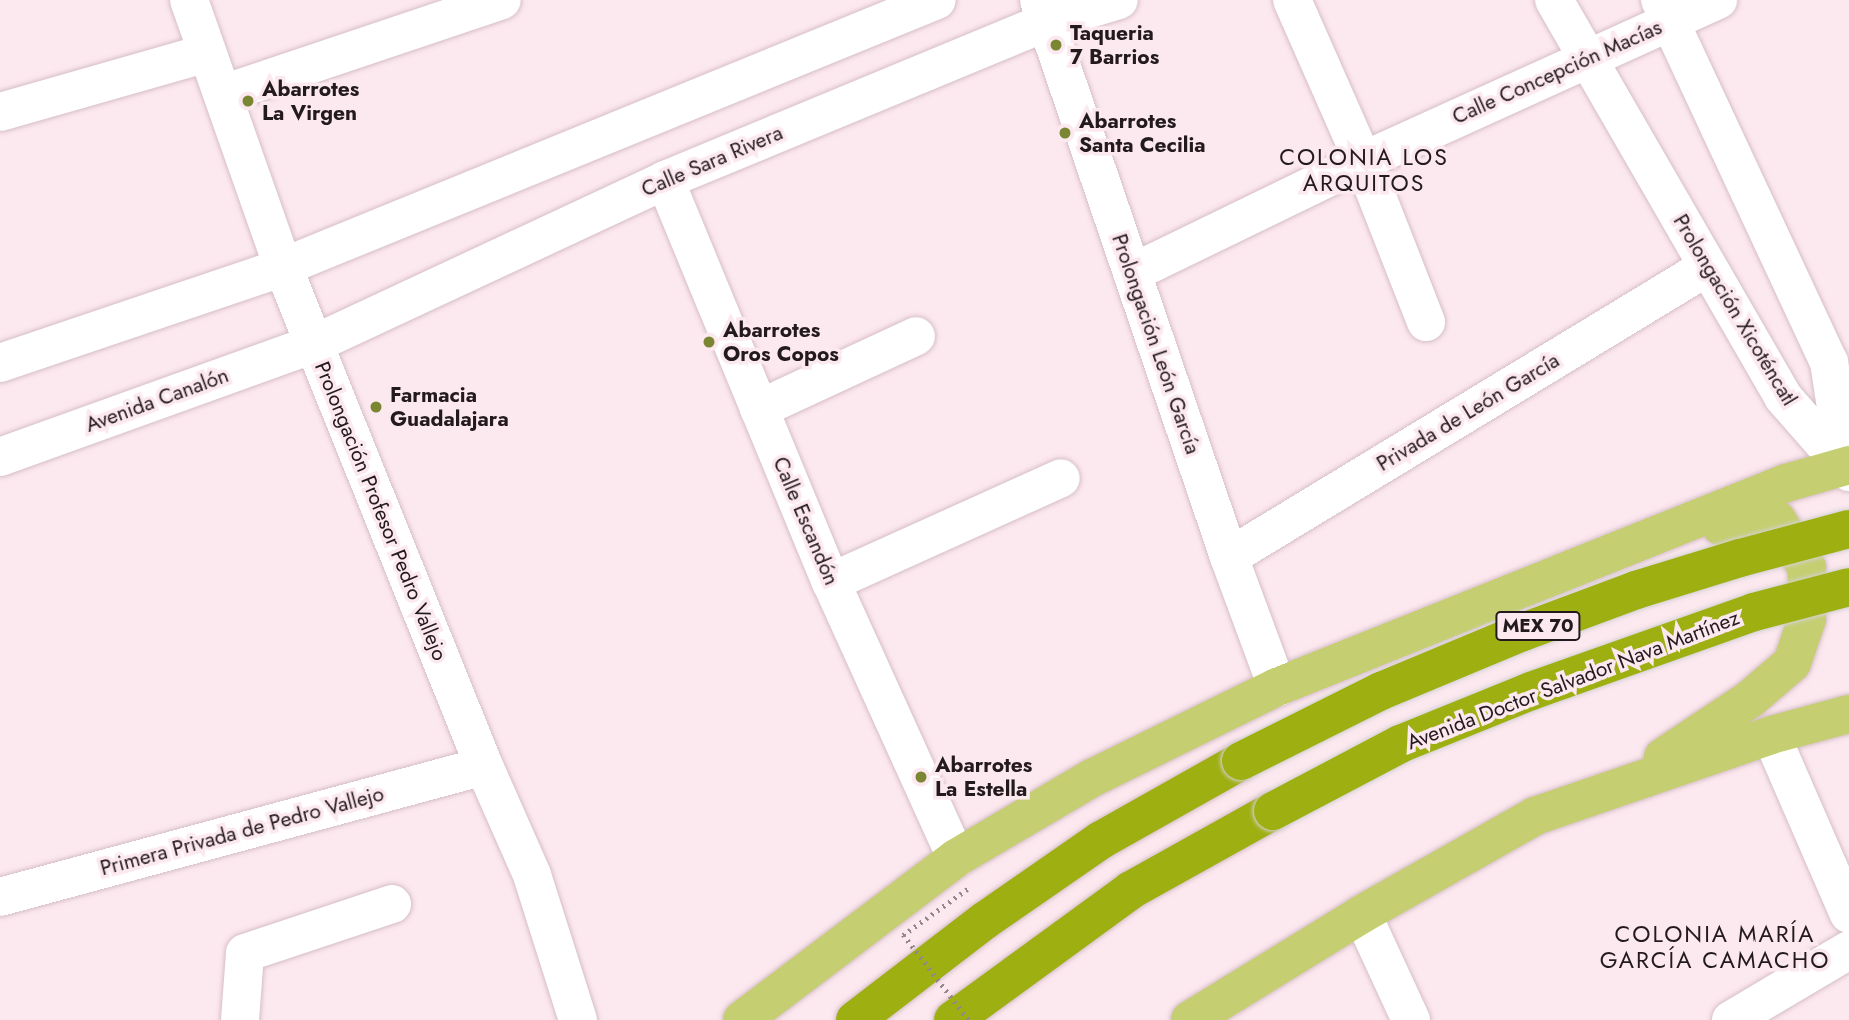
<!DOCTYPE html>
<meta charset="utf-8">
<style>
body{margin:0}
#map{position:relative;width:1849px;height:1020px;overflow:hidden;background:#fce8ef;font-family:Jost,sans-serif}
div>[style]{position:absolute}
.roads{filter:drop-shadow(0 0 2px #d6bec6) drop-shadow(0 0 2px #d6bec6)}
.minor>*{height:38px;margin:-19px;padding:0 19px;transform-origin:19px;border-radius:19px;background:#fff}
.major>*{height:38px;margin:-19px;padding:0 19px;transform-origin:19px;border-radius:19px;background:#c5cf71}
.highway>*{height:38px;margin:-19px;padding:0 19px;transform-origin:19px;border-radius:19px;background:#9eaf12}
.path-bridge>*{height:4.5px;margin-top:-2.25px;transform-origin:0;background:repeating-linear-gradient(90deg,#95868b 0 2px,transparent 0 7px)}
.bridges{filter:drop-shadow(0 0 2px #d3d1d2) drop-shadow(0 0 2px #d3d1d2)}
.highway-bridge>*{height:38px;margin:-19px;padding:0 19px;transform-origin:19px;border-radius:19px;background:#9eaf12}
.dots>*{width:19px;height:19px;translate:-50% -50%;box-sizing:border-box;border:4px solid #fce8ef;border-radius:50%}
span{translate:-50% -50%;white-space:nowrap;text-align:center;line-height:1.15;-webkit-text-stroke:7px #fce8ef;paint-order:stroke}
.shield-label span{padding:2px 5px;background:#fce8ef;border:2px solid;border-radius:5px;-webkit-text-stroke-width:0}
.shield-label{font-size:19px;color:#231a1d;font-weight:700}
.poi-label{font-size:21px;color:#231a1d;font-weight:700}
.left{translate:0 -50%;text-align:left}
.street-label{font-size:21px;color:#231a1d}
.neighbourhood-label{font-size:23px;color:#231a1d;letter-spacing:2px}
</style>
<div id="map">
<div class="roads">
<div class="minor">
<i style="left:189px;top:0;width:283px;rotate:70.6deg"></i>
<i style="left:283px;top:267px;width:538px;rotate:68.06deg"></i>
<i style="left:484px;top:766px;width:119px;rotate:66.2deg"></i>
<i style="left:532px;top:875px;width:152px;rotate:72.4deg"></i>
<i style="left:1039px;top:0;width:589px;rotate:71.16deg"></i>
<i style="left:1229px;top:557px;width:139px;rotate:69.7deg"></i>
<i style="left:1292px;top:0;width:176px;rotate:66.2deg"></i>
<i style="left:1363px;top:161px;width:173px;rotate:68.6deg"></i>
<i style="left:1554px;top:0;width:458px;rotate:60deg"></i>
<i style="left:1783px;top:397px;width:100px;rotate:48.7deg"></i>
<i style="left:1660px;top:0;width:400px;rotate:65deg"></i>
<i style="left:1829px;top:362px;width:105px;rotate:81.3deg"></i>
<i style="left:223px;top:94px;width:294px;rotate:-18.6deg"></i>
<i style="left:0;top:112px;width:215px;rotate:-15.9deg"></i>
<i style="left:665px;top:180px;width:435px;rotate:67.6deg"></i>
<i style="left:831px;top:582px;width:303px;rotate:65.6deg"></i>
<i style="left:1132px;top:273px;width:257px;rotate:-25.9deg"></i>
<i style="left:1363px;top:161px;width:390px;rotate:-24.4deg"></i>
<i style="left:0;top:363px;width:299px;rotate:-18.7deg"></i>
<i style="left:283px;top:267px;width:706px;rotate:-22.21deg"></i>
<i style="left:759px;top:409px;width:173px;rotate:-24.9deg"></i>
<i style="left:0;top:457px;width:334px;rotate:-19.8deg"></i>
<i style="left:314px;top:344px;width:387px;rotate:-25deg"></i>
<i style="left:665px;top:180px;width:412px;rotate:-22.5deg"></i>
<i style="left:1046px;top:22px;width:76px;rotate:-16.8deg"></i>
<i style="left:1229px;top:557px;width:559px;rotate:-31.24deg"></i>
<i style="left:831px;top:582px;width:252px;rotate:-24.3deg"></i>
<i style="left:1771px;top:735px;width:195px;rotate:66.5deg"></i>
<i style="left:0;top:897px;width:501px;rotate:-15.14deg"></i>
<i style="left:1362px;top:914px;width:117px;rotate:65.2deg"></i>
<i style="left:240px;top:1020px;width:67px;rotate:-85.7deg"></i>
<i style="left:245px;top:953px;width:155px;rotate:-18.4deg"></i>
<i style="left:1731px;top:1020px;width:137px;rotate:-30.7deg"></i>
</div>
<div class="major">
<i style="left:1663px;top:757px;width:105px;rotate:-33.7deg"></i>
<i style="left:1750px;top:699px;width:55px;rotate:-40.6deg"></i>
<i style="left:1792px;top:663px;width:46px;rotate:-71.2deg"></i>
<i style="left:1807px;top:619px;width:51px;rotate:-90deg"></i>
<i style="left:1807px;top:568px;width:57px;rotate:-122deg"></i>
<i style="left:1777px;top:520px;width:13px;rotate:-157deg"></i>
<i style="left:1765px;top:515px;width:46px;rotate:166.3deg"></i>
<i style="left:742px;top:1020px;width:268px;rotate:-37.1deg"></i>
<i style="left:956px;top:858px;width:158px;rotate:-30.5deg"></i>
<i style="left:1092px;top:778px;width:206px;rotate:-26.2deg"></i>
<i style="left:1277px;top:687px;width:548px;rotate:-21.84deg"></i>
<i style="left:1786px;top:483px;width:66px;rotate:-15.9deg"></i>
<i style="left:1190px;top:1020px;width:202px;rotate:-31.6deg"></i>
<i style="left:1362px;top:914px;width:199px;rotate:-29.5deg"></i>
<i style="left:1535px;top:816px;width:250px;rotate:-18.9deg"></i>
<i style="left:1771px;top:735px;width:81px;rotate:-15.1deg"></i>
</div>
<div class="highway">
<i style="left:855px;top:1020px;width:163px;rotate:-37.5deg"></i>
<i style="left:984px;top:921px;width:142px;rotate:-34.7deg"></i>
<i style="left:1101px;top:840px;width:161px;rotate:-29.4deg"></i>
<i style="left:953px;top:1020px;width:220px;rotate:-36.1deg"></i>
<i style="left:1131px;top:890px;width:162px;rotate:-29.1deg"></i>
</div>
</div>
<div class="path-bridge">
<i style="left:968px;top:1020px;width:107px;rotate:-127.4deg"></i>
<i style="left:903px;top:935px;width:82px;rotate:-35.6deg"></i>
</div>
<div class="bridges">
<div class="highway-bridge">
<i style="left:1241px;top:761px;width:157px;rotate:-26.6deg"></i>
<i style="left:1381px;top:691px;width:154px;rotate:-22.6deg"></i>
<i style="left:1523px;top:632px;width:121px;rotate:-20.4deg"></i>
<i style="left:1636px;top:590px;width:109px;rotate:-17.1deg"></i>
<i style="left:1740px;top:558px;width:113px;rotate:-14.9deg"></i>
<i style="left:1273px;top:811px;width:144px;rotate:-27.8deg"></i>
<i style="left:1400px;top:744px;width:141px;rotate:-22deg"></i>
<i style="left:1531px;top:691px;width:237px;rotate:-19.5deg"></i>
<i style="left:1754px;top:612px;width:98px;rotate:-14.7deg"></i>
</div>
</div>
<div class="dots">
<i style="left:1056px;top:45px;background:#7b8633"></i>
<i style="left:248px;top:101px;background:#7b8633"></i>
<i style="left:1065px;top:133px;background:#7b8633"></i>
<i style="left:709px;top:342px;background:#7b8633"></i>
<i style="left:376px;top:407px;background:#7b8633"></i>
<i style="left:921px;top:777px;background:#7b8633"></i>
</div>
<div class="shield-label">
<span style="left:1538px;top:626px">MEX 70</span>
</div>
<div class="poi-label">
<span class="left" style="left:1070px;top:45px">Taqueria<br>7 Barrios</span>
<span class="left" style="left:262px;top:101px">Abarrotes<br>La Virgen</span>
<span class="left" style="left:1079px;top:133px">Abarrotes<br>Santa Cecilia</span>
<span class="left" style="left:723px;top:342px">Abarrotes<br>Oros Copos</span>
<span class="left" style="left:390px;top:407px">Farmacia<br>Guadalajara</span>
<span class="left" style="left:935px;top:777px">Abarrotes<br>La Estella</span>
</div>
<div class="street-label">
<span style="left:1557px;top:72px;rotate:-24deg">Calle Concepción Macías</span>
<span style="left:712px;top:161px;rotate:-23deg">Calle Sara Rivera</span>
<span style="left:1735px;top:310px;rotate:59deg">Prolongación Xicoténcatl</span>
<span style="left:1156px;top:344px;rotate:71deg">Prolongación León García</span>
<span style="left:157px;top:400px;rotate:-20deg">Avenida Canalón</span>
<span style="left:1468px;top:412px;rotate:-31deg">Privada de León García</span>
<span style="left:381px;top:511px;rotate:68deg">Prolongación Profesor Pedro Vallejo</span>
<span style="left:806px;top:521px;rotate:67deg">Calle Escandón</span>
<span style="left:1573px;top:680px;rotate:-21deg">Avenida Doctor Salvador Nava Martínez</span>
<span style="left:242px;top:831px;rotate:-15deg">Primera Privada de Pedro Vallejo</span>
</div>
<div class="neighbourhood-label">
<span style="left:1364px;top:170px">COLONIA LOS<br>ARQUITOS</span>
<span style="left:1715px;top:947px">COLONIA MARÍA<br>GARCÍA CAMACHO</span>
</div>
</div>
